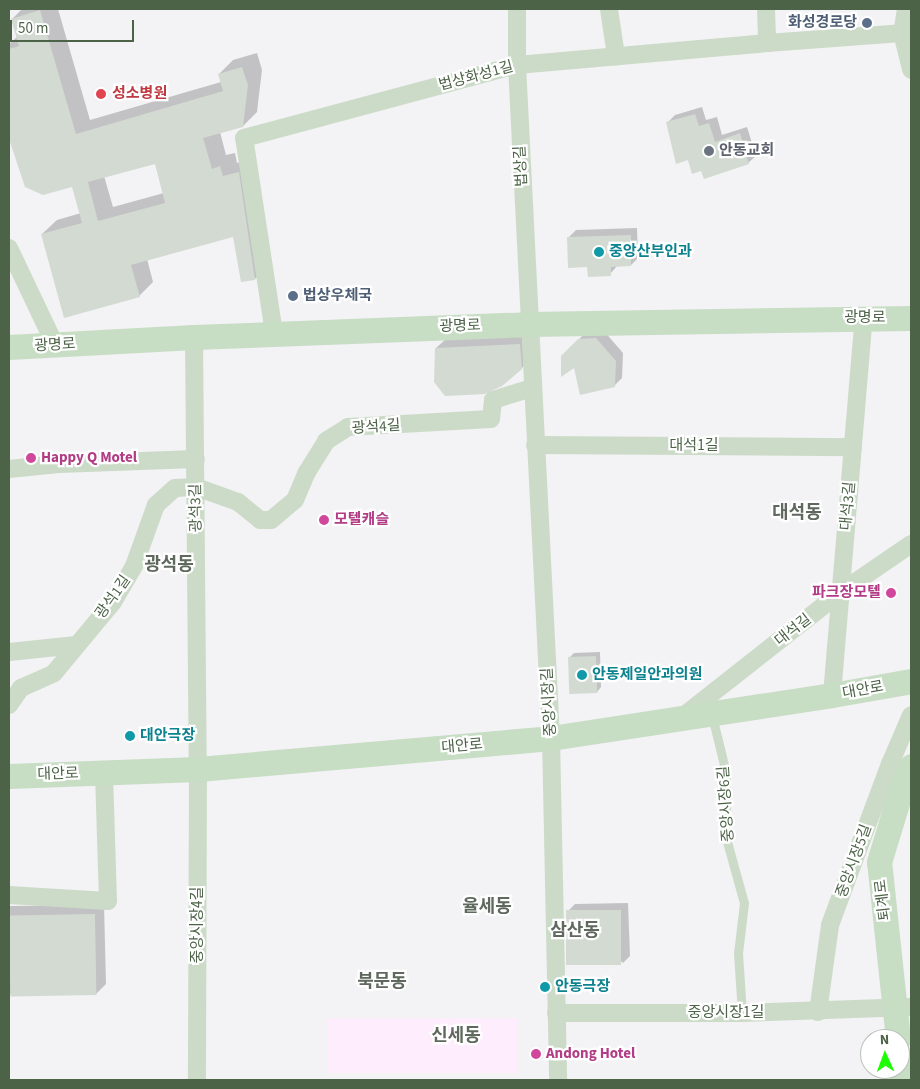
<!DOCTYPE html>
<meta charset="utf-8">
<style>
body{margin:0}
#map{position:relative;width:920px;height:1089px;overflow:hidden;background:#f3f2f5;font-family:"Source Sans 3","Noto Sans KR",sans-serif}
div>[style]{position:absolute}
.commercial>*{inset:0;background:#feedfd;transform-origin:0 0}
.shadow>*{inset:0;background:#0003}
.building>*{inset:0;background:#d2dad2;transform-origin:0 0}
.lane>*{height:9px;margin:-4.5px;padding:0 4.5px;transform-origin:4.5px;border-radius:4.5px;background:#ccdbc8}
.street>*{height:18px;margin:-9px;padding:0 9px;transform-origin:9px;border-radius:9px;background:#ccdbc8}
.secondary>*{height:25px;margin:-12.5px;padding:0 12.5px;transform-origin:12.5px;border-radius:12.5px;background:#c7ddc4}
.dots>*{width:14px;height:14px;translate:-50% -50%;box-sizing:border-box;border:2px solid #fff;border-radius:50%}
span{translate:-50% -50%;white-space:nowrap;text-align:center;line-height:1.15;-webkit-text-stroke:4.5px #fff;paint-order:stroke}
.service-label{font-size:15px;color:#4e5e75;font-weight:700}
.right{translate:-100% -50%;text-align:right}
.left{translate:0 -50%;text-align:left}
.street-label{font-size:15px;color:#4d6348}
.health-label{font-size:15px;color:#be3a42;font-weight:700}
.worship-label{font-size:15px;color:#5b616d;font-weight:700}
.culture-label{font-size:15px;color:#0d838f;font-weight:700}
.hotel-label{font-size:15px;color:#b23c85;font-weight:700}
.quarter-label{font-size:18px;color:#5f695e;font-weight:700}
.frame{position:absolute;inset:0;border:10px solid #4d6348;pointer-events:none}
.north{position:absolute;left:860px;top:1029px;width:50px;height:50px;box-sizing:border-box;background:#fff;border:1px solid #b8c1b6;border-radius:50%;rotate:358deg;font-size:14px;font-weight:700;line-height:20px;text-align:center;color:#4d6348}
.north::after{content:'';display:block;margin:auto;width:18px;height:22px;background:#1efc06;clip-path:polygon(50% 0,100% 100%,50% 72%,0 100%)}
.scale{position:absolute;left:10px;top:20px;width:124px;height:22px;box-sizing:border-box;border:2px solid #4d6348;border-top:0;padding-left:6px;font-size:15px;line-height:18px;white-space:nowrap;color:#4d6348;-webkit-text-stroke:4px #fff;paint-order:stroke}
</style>
<div id="map">
<div class="commercial">
<i style="left:517px;top:1018px;width:55px;height:189px;rotate:90deg"></i>
</div>
<div class="shadow">
<i style="clip-path:polygon(evenodd,22px 9px,58px 9px,90px 120px,221px 82px,219px 74px,233px 60px,257px 53px,262px 70px,257px 112px,243px 126px,220px 132px,226px 155px,235px 153px,237px 163px,253px 159px,269px 265px,255px 279px,234px 235px,147px 259px,153px 282px,139px 296px,42px 234px,57px 220px,81px 213px,73px 185px,26px 186px,9px 135px,9px 44px,17px 37px,12px 19px,22px 9px,156px 162px,164px 193px,113px 207px,104px 176px,156px 162px)"></i>
<i style="clip-path:polygon(702px 107px,706px 120px,717px 117px,722px 135px,747px 127px,756px 156px,748px 163px,689px 159px,668px 122px,675px 115px)"></i>
<i style="clip-path:polygon(637px 228px,638px 258px,631px 265px,618px 265px,610px 274px,589px 266px,568px 238px,576px 230px)"></i>
<i style="clip-path:polygon(604px 331px,623px 353px,622px 378px,614px 386px,562px 357px,586px 332px)"></i>
<i style="clip-path:polygon(530px 334px,531px 358px,521px 369px,436px 348px,446px 339px)"></i>
<i style="clip-path:polygon(600px 652px,601px 687px,597px 692px,569px 658px,574px 653px)"></i>
<i style="clip-path:polygon(628px 903px,630px 956px,623px 963px,568px 911px,575px 904px)"></i>
<i style="clip-path:polygon(104px 905px,106px 984px,96px 994px,9px 994px,9px 906px)"></i>
</div>
<div class="building">
<i style="clip-path:polygon(evenodd,40px 10px,76px 134px,223px 91px,218px 74px,242px 67px,248px 85px,243px 127px,203px 138px,212px 169px,220px 166px,223px 176px,239px 172px,255px 280px,241px 282px,233px 237px,131px 265px,140px 297px,64px 318px,41px 234px,82px 223px,72px 187px,43px 195px,25px 187px,9px 139px,9px 49px,19px 46px,11px 19px,40px 10px,155px 164px,165px 203px,98px 221px,88px 182px,155px 164px)"></i>
<i style="clip-path:polygon(695px 114px,699px 126px,709px 123px,715px 142px,740px 133px,749px 164px,704px 179px,701px 171px,692px 174px,688px 160px,676px 164px,666px 122px)"></i>
<i style="clip-path:polygon(631px 235px,631px 266px,611px 267px,611px 276px,588px 277px,587px 267px,568px 268px,567px 237px)"></i>
<i style="clip-path:polygon(596px 338px,616px 361px,615px 387px,580px 395px,574px 368px,561px 377px,561px 356px,578px 339px)"></i>
<i style="clip-path:polygon(520px 344px,522px 369px,502px 386px,485px 394px,445px 396px,434px 382px,435px 348px)"></i>
<i style="left:596px;top:656px;width:37px;height:28px;rotate:88deg"></i>
<i style="left:566px;top:910px;width:55px;height:55px"></i>
<i style="left:95px;top:914px;width:81px;height:86px;rotate:89deg"></i>
</div>
<div class="lane">
<i style="left:712px;top:716px;width:59px;rotate:76.2deg"></i>
<i style="left:726px;top:773px;width:65px;rotate:90deg"></i>
<i style="left:726px;top:838px;width:67px;rotate:74.5deg"></i>
<i style="left:744px;top:903px;width:50px;rotate:96.8deg"></i>
<i style="left:738px;top:953px;width:60px;rotate:86.2deg"></i>
</div>
<div class="street">
<i style="left:517px;top:9px;width:56px;rotate:90deg"></i>
<i style="left:517px;top:65px;width:674px;rotate:87.11deg"></i>
<i style="left:551px;top:738px;width:342px;rotate:88.8deg"></i>
<i style="left:609px;top:9px;width:48px;rotate:81.5deg"></i>
<i style="left:766px;top:9px;width:34px;rotate:88deg"></i>
<i style="left:906px;top:9px;width:24px;rotate:99deg"></i>
<i style="left:902px;top:33px;width:38px;rotate:76deg"></i>
<i style="left:9px;top:248px;width:107px;rotate:64.6deg"></i>
<i style="left:274px;top:333px;width:197px;rotate:-98.7deg"></i>
<i style="left:244px;top:138px;width:283px;rotate:-15deg"></i>
<i style="left:517px;top:65px;width:251px;rotate:-5deg"></i>
<i style="left:767px;top:43px;width:135px;rotate:-4.2deg"></i>
<i style="left:902px;top:33px;width:9px;rotate:13deg"></i>
<i style="left:194px;top:337px;width:432px;rotate:89.5deg"></i>
<i style="left:198px;top:769px;width:311px;rotate:90.2deg"></i>
<i style="left:535px;top:445px;width:318px;rotate:0.4deg"></i>
<i style="left:9px;top:469px;width:50px;rotate:-5.7deg"></i>
<i style="left:59px;top:464px;width:137px;rotate:-2.1deg"></i>
<i style="left:9px;top:652px;width:68px;rotate:-5.9deg"></i>
<i style="left:832px;top:695px;width:379px;rotate:-85.2deg"></i>
<i style="left:9px;top:705px;width:21px;rotate:-55deg"></i>
<i style="left:21px;top:688px;width:36px;rotate:-24deg"></i>
<i style="left:54px;top:673px;width:92px;rotate:-50.3deg"></i>
<i style="left:113px;top:602px;width:42px;rotate:-59.7deg"></i>
<i style="left:134px;top:566px;width:65px;rotate:-70.2deg"></i>
<i style="left:156px;top:505px;width:25px;rotate:-42deg"></i>
<i style="left:175px;top:488px;width:21px;rotate:-3deg"></i>
<i style="left:196px;top:487px;width:45px;rotate:19.7deg"></i>
<i style="left:238px;top:502px;width:28px;rotate:39deg"></i>
<i style="left:260px;top:520px;width:11px"></i>
<i style="left:271px;top:520px;width:31px;rotate:-40deg"></i>
<i style="left:295px;top:500px;width:30px;rotate:-67deg"></i>
<i style="left:307px;top:472px;width:36px;rotate:-58deg"></i>
<i style="left:326px;top:441px;width:26px;rotate:-32deg"></i>
<i style="left:348px;top:427px;width:143px;rotate:-3.2deg"></i>
<i style="left:491px;top:419px;width:19px;rotate:-84deg"></i>
<i style="left:493px;top:400px;width:41px;rotate:-17.1deg"></i>
<i style="left:682px;top:717px;width:202px;rotate:-38.2deg"></i>
<i style="left:841px;top:592px;width:85px;rotate:-34.4deg"></i>
<i style="left:9px;top:895px;width:99px;rotate:3.5deg"></i>
<i style="left:108px;top:901px;width:129px;rotate:-91.8deg"></i>
<i style="left:818px;top:1012px;width:88px;rotate:-82.1deg"></i>
<i style="left:830px;top:925px;width:172px;rotate:-69.6deg"></i>
<i style="left:890px;top:764px;width:53px;rotate:-66.8deg"></i>
<i style="left:556px;top:1013px;width:186px"></i>
<i style="left:742px;top:1013px;width:169px;rotate:-2deg"></i>
</div>
<div class="secondary">
<i style="left:9px;top:347px;width:185px;rotate:-3.1deg"></i>
<i style="left:194px;top:337px;width:335px;rotate:-2.2deg"></i>
<i style="left:529px;top:324px;width:382px;rotate:-0.9deg"></i>
<i style="left:9px;top:776px;width:189px;rotate:-2.1deg"></i>
<i style="left:198px;top:769px;width:354px;rotate:-5deg"></i>
<i style="left:551px;top:738px;width:284px;rotate:-8.7deg"></i>
<i style="left:832px;top:695px;width:80px;rotate:-10deg"></i>
<i style="left:898px;top:1039px;width:178px;rotate:-96.1deg"></i>
<i style="left:879px;top:862px;width:75px;rotate:-73deg"></i>
<i style="left:901px;top:790px;width:26px;rotate:-67deg"></i>
<i style="left:900px;top:1057px;width:23px;rotate:85deg"></i>
</div>
<div class="dots">
<i style="left:867px;top:23px;background:#5c6f8a"></i>
<i style="left:101px;top:94px;background:#e0444e"></i>
<i style="left:709px;top:151px;background:#6b7280"></i>
<i style="left:599px;top:252px;background:#0f9aa8"></i>
<i style="left:293px;top:296px;background:#5c6f8a"></i>
<i style="left:31px;top:458px;background:#d1479c"></i>
<i style="left:324px;top:520px;background:#d1479c"></i>
<i style="left:891px;top:593px;background:#d1479c"></i>
<i style="left:582px;top:675px;background:#0f9aa8"></i>
<i style="left:130px;top:736px;background:#0f9aa8"></i>
<i style="left:545px;top:987px;background:#0f9aa8"></i>
<i style="left:536px;top:1054px;background:#d1479c"></i>
</div>
<div class="service-label">
<span class="right" style="left:857px;top:23px">화성경로당</span>
<span class="left" style="left:303px;top:296px">법상우체국</span>
</div>
<div class="street-label">
<span style="left:476px;top:76px;rotate:-15deg">법상화성1길</span>
<span style="left:521px;top:166px;rotate:-93deg">법상길</span>
<span style="left:865px;top:318px">광명로</span>
<span style="left:460px;top:326px;rotate:-2deg">광명로</span>
<span style="left:55px;top:345px;rotate:-3deg">광명로</span>
<span style="left:376px;top:427px;rotate:-4deg">광석4길</span>
<span style="left:694px;top:446px">대석1길</span>
<span style="left:848px;top:506px;rotate:-85deg">대석3길</span>
<span style="left:196px;top:508px;rotate:-91deg">광석3길</span>
<span style="left:113px;top:597px;rotate:-55deg">광석1길</span>
<span style="left:793px;top:630px;rotate:-38deg">대석길</span>
<span style="left:863px;top:690px;rotate:-10deg">대안로</span>
<span style="left:549px;top:702px;rotate:-93deg">중앙시장길</span>
<span style="left:462px;top:746px;rotate:-5deg">대안로</span>
<span style="left:58px;top:774px;rotate:-2deg">대안로</span>
<span style="left:726px;top:804px;rotate:-94deg">중앙시장6길</span>
<span style="left:854px;top:861px;rotate:-70deg">중앙시장5길</span>
<span style="left:883px;top:900px;rotate:-97deg">퇴계로</span>
<span style="left:198px;top:925px;rotate:-90deg">중앙시장4길</span>
<span style="left:726px;top:1013px">중앙시장1길</span>
</div>
<div class="health-label">
<span class="left" style="left:112px;top:94px">성소병원</span>
</div>
<div class="worship-label">
<span class="left" style="left:719px;top:151px">안동교회</span>
</div>
<div class="culture-label">
<span class="left" style="left:609px;top:252px">중앙산부인과</span>
<span class="left" style="left:592px;top:675px">안동제일안과의원</span>
<span class="left" style="left:140px;top:736px">대안극장</span>
<span class="left" style="left:555px;top:987px">안동극장</span>
</div>
<div class="hotel-label">
<span class="left" style="left:41px;top:458px">Happy Q Motel</span>
<span class="left" style="left:334px;top:520px">모텔캐슬</span>
<span class="right" style="left:881px;top:593px">파크장모텔</span>
<span class="left" style="left:546px;top:1054px">Andong Hotel</span>
</div>
<div class="quarter-label">
<span style="left:797px;top:513px">대석동</span>
<span style="left:169px;top:565px">광석동</span>
<span style="left:487px;top:907px">율세동</span>
<span style="left:575px;top:931px">삼산동</span>
<span style="left:382px;top:982px">북문동</span>
<span style="left:456px;top:1036px">신세동</span>
</div>
<div class="frame"></div>
<div class="north">N</div>
<div class="scale">50 m</div>
</div>
